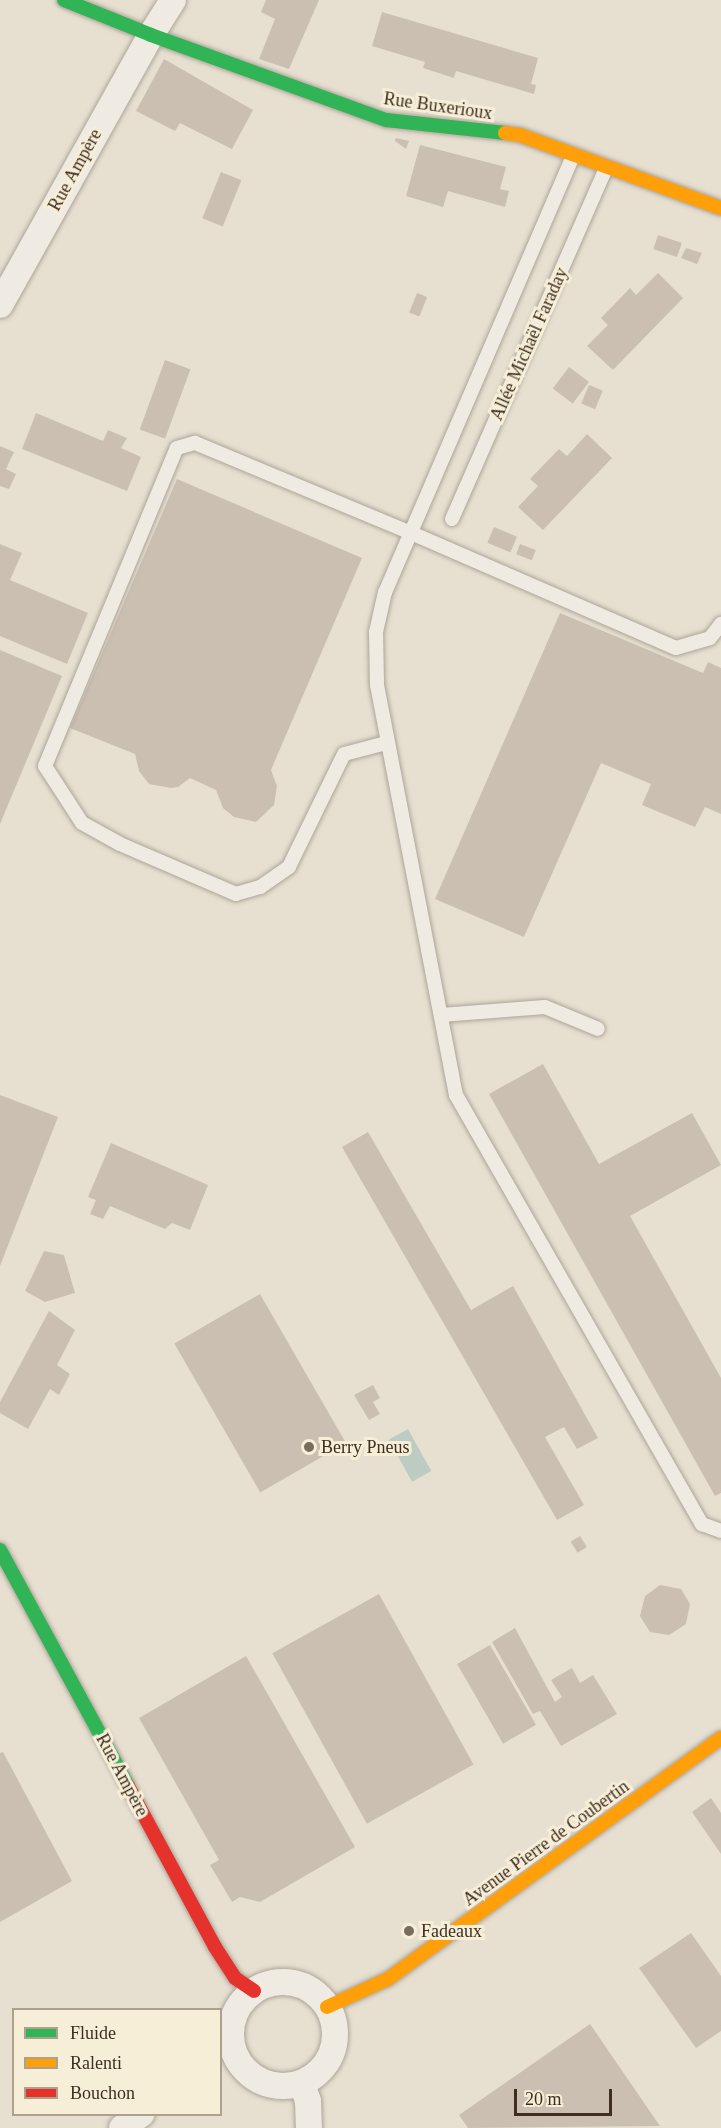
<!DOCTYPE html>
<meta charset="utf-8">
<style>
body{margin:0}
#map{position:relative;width:721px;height:2128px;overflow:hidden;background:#e7e0d1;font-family:Georgia,serif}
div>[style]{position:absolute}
.water>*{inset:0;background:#bcccc2;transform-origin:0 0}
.building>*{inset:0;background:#cbbfb2;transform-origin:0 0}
.roads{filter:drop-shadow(0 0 2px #ada599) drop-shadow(0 0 2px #ada599)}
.lane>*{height:14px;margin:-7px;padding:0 7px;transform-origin:7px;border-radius:7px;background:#efebe3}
.street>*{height:26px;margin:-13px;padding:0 13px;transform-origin:13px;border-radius:13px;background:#efebe3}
.street>.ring{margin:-13px;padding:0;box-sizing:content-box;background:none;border:26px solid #efebe3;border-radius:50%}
.fast>*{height:14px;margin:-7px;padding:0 7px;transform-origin:7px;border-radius:7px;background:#30b455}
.slow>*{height:14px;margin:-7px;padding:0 7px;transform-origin:7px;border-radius:7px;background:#ff9f0a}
.jam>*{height:14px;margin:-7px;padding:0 7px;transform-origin:7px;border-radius:7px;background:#e5322d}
.dots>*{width:16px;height:16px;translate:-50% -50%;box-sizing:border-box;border:3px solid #f7eed8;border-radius:50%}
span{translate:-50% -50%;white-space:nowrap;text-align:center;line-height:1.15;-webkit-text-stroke:6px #f7eed8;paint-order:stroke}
.street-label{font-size:18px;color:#3d2e20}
.poi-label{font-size:18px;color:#3d2e20}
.left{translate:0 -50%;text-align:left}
.legend{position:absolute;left:12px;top:2008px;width:210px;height:108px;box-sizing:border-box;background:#f7eed8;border:2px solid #ada18e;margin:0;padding:8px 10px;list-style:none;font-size:18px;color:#3d2e20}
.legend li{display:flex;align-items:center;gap:12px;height:30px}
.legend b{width:30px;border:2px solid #ada18e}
.scale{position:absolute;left:514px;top:2089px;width:98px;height:27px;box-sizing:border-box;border:3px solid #3d2e20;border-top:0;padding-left:8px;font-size:18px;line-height:21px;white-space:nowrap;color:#3d2e20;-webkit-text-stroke:4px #f7eed8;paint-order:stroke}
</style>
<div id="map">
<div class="water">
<i style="left:408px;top:1429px;width:48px;height:22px;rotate:61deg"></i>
</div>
<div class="building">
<i style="clip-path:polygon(266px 0,319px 0,289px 69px,259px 59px,275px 19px,261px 12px)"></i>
<i style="clip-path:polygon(382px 12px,538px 58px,531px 84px,536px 85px,534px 94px,456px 71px,454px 78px,423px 68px,425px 62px,372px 46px)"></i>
<i style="clip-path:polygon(164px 59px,253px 110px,232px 149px,180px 123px,175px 131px,136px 111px)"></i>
<i style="clip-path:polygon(396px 138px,409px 141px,406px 149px,395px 141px)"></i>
<i style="clip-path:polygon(420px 145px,506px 167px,500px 189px,509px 191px,505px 207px,448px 191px,443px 207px,406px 196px)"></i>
<i style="left:221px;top:172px;width:22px;height:50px;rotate:22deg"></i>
<i style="left:658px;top:235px;width:25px;height:15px;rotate:18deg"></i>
<i style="clip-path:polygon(686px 248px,702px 253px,697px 264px,681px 258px)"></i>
<i style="clip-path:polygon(658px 273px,683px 298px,613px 370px,587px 346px,608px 325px,601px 318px,630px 288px,636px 295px)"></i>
<i style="left:417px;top:293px;width:11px;height:21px;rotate:22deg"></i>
<i style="left:165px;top:360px;width:27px;height:74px;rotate:20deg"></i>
<i style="left:569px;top:367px;width:25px;height:27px;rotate:37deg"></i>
<i style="left:589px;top:385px;width:15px;height:20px;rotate:23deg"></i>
<i style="clip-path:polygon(36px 413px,103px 441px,108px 430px,127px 438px,121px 448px,141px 457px,127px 491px,22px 449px)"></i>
<i style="clip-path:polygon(587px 434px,612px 458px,543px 530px,518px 507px,538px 486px,530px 479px,559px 449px,567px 456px)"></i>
<i style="clip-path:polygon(0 446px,14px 452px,6px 469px,16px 474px,9px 489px,0 486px)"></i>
<i style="clip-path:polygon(177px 479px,362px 558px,271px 770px,277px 786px,274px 805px,256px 822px,234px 817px,223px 808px,216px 790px,190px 778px,178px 787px,171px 788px,149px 784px,139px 771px,135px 754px,70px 728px)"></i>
<i style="left:494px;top:527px;width:25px;height:17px;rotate:23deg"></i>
<i style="clip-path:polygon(0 544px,22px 553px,10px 580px,88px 613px,67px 664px,0 636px)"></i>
<i style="left:520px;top:544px;width:17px;height:11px;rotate:21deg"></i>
<i style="clip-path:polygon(560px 613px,703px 673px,708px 662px,721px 668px,721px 814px,705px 807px,695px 827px,642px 805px,651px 784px,601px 763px,524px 937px,435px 899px)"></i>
<i style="clip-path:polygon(0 650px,62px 676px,0 824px)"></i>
<i style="clip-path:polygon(543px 1064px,599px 1164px,692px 1113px,721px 1165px,630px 1216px,721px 1378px,721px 1493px,715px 1496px,489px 1094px)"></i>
<i style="clip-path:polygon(0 1095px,58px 1117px,0 1266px)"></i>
<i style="clip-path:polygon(368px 1132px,471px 1310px,513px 1286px,598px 1438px,577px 1449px,564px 1427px,545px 1437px,584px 1505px,557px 1520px,342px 1147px)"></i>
<i style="clip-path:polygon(111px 1143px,208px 1185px,190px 1230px,172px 1223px,165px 1229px,110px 1206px,103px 1219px,90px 1214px,96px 1200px,88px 1197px)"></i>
<i style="clip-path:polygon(44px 1251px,64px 1255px,75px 1293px,45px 1302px,25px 1291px)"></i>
<i style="left:260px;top:1294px;width:172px;height:99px;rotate:60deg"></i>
<i style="clip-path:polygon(49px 1311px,75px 1330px,57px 1365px,70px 1374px,59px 1395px,50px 1389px,28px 1429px,0 1413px,0 1402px)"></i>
<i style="clip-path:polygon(373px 1385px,380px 1398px,373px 1402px,380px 1414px,369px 1420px,354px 1395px)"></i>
<i style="left:580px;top:1536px;width:13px;height:11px;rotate:58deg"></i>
<i style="clip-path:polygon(660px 1585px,681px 1589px,690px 1604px,686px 1624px,669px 1635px,650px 1632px,640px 1616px,645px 1596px)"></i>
<i style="left:379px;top:1594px;width:195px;height:122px;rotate:61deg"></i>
<i style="clip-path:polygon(515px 1628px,555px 1702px,562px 1697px,551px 1680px,572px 1668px,580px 1683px,593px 1675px,617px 1714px,561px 1746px,540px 1711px,533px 1714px,492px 1642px)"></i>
<i style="left:490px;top:1645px;width:92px;height:38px;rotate:60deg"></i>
<i style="clip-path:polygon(246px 1656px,355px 1847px,260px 1902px,240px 1897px,232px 1902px,210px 1865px,219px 1860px,139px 1718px)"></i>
<i style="clip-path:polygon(3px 1752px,72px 1881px,0 1922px,0 1753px)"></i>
<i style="clip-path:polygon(711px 1798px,721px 1813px,721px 1854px,692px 1812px)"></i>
<i style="clip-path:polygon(691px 1933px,721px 1976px,721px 2031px,696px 2048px,639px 1968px)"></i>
<i style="clip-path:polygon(590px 2024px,660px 2126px,468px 2128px,459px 2115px)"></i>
</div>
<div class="roads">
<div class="lane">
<i style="left:573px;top:156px;width:475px;rotate:113.3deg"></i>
<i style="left:385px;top:592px;width:41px;rotate:102.7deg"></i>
<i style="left:376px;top:632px;width:53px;rotate:88.9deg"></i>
<i style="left:377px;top:685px;width:418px;rotate:79.1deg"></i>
<i style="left:456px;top:1095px;width:495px;rotate:60.2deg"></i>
<i style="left:702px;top:1524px;width:20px;rotate:20deg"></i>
<i style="left:452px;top:519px;width:382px;rotate:-66.3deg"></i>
<i style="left:386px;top:743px;width:43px;rotate:165.3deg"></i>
<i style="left:344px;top:754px;width:126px;rotate:116deg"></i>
<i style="left:289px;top:867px;width:35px;rotate:145deg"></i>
<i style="left:260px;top:887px;width:25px;rotate:164deg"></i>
<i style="left:236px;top:894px;width:126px;rotate:-156.7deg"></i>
<i style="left:120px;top:844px;width:43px;rotate:-151.1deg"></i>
<i style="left:82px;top:823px;width:68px;rotate:-123deg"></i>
<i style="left:45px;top:766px;width:344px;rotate:-67.5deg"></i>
<i style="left:177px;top:448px;width:19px;rotate:-16deg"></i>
<i style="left:195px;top:443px;width:232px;rotate:22.6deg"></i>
<i style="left:409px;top:532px;width:291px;rotate:23.5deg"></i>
<i style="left:676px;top:648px;width:35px;rotate:-16deg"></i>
<i style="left:710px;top:638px;width:18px;rotate:-52deg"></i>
<i style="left:441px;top:1015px;width:104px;rotate:-4.4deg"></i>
<i style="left:545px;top:1007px;width:57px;rotate:22.5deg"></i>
</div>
<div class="street">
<i style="left:0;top:305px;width:309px;rotate:-60.8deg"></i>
<i style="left:151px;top:35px;width:41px;rotate:-57.8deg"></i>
<i class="ring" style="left:231px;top:1982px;width:78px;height:78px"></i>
<i style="left:302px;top:2083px;width:19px;rotate:72deg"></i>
<i style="left:308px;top:2101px;width:27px;rotate:88deg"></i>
<i style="left:122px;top:2128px;width:24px;rotate:-36deg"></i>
</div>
<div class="fast">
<i style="left:64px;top:0;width:94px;rotate:21.9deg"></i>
<i style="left:151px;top:35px;width:250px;rotate:19.9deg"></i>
<i style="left:386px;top:120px;width:120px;rotate:6.2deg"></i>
<i style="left:0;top:1550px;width:268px;rotate:61.5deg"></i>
</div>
<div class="slow">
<i style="left:505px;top:133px;width:15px;rotate:8deg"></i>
<i style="left:520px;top:135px;width:214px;rotate:20deg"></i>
<i style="left:327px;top:2007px;width:67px;rotate:-24.7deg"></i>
<i style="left:388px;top:1979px;width:411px;rotate:-35.9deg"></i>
</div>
<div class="jam">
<i style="left:128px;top:1786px;width:183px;rotate:61.6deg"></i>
<i style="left:215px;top:1947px;width:37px;rotate:57deg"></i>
<i style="left:235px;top:1978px;width:23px;rotate:34deg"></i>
</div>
</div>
<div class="dots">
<i style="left:309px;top:1447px;background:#786c5e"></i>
<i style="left:409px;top:1931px;background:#786c5e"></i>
</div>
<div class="street-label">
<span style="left:438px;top:106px;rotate:8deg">Rue Buxerioux</span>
<span style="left:75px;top:170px;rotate:-61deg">Rue Ampère</span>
<span style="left:529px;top:344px;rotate:-66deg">Allée Michaël Faraday</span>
<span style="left:122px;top:1775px;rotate:62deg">Rue Ampère</span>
<span style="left:546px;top:1843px;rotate:-36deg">Avenue Pierre de Coubertin</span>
</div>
<div class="poi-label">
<span class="left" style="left:321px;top:1447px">Berry Pneus</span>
<span class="left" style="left:421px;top:1931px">Fadeaux</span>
</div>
<ul class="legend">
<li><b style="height:8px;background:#30b455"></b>Fluide</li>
<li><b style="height:8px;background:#ff9f0a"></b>Ralenti</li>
<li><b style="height:8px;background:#e5322d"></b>Bouchon</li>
</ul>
<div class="scale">20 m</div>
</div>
